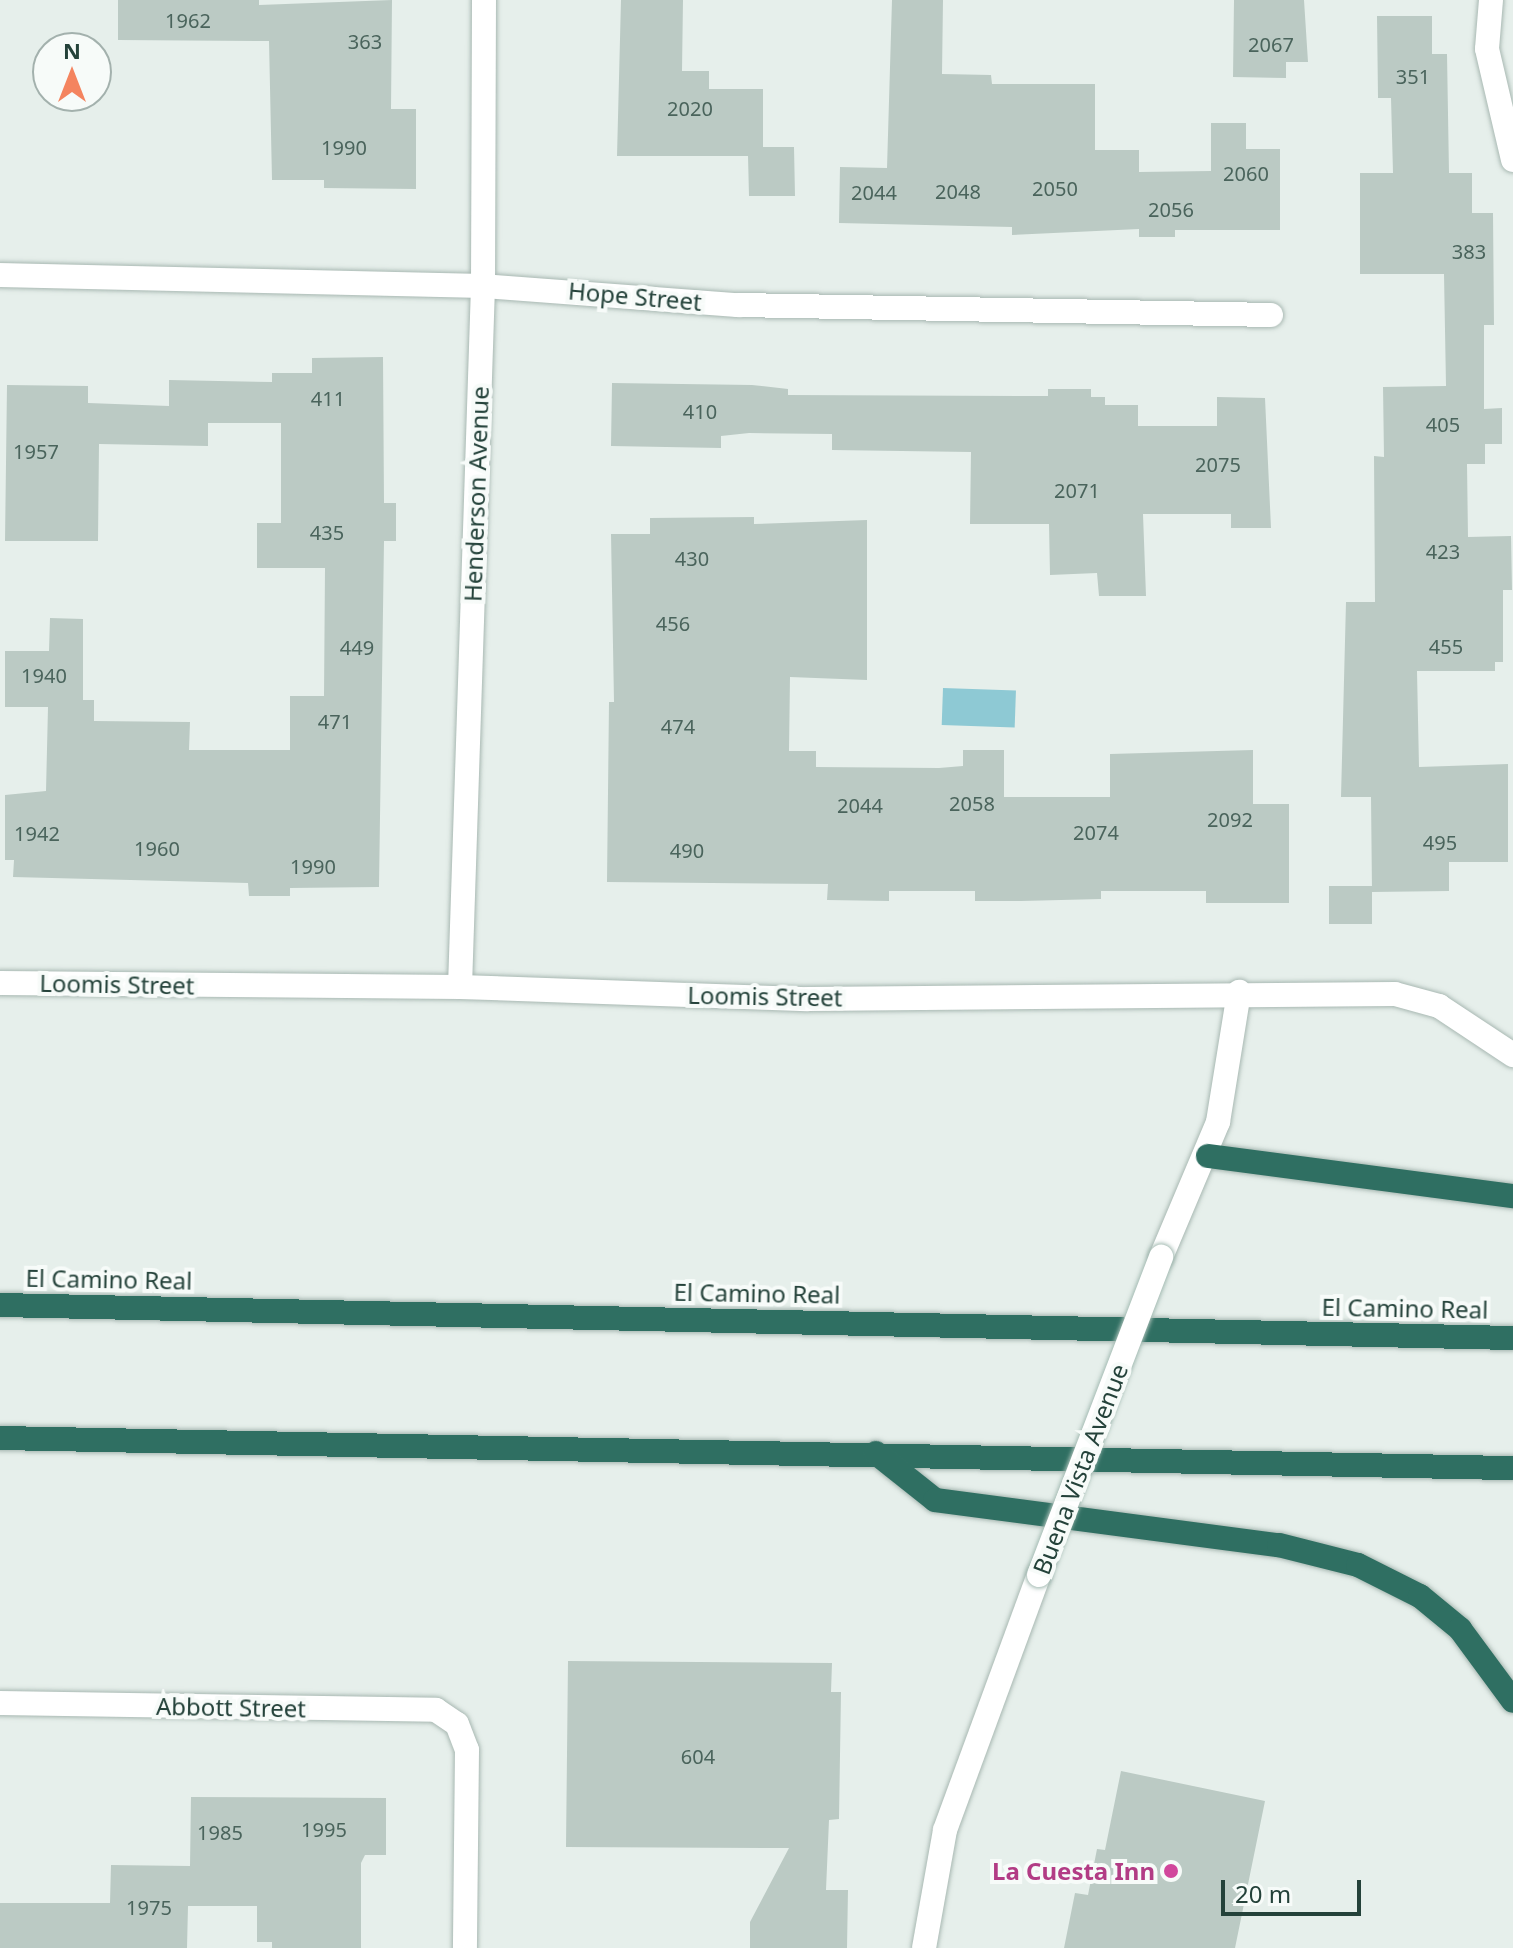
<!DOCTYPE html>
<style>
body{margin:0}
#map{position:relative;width:1513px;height:1948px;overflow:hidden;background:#e6efeb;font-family:"Noto Sans",sans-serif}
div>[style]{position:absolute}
.water>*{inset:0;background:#8ec9d4;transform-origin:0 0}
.building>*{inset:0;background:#bbcac4;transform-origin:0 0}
.roads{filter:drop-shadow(0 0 2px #a8b8b2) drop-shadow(0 0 2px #a8b8b2)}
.street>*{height:24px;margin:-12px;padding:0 12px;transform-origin:12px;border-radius:12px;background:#fff}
.secondary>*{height:24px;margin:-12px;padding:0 12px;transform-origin:12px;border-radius:12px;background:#fff}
.highway>*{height:24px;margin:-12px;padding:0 12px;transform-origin:12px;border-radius:12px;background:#2f6f62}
.bridges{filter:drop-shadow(0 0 2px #a4bbb3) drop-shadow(0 0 2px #a4bbb3)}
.secondary-bridge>*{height:24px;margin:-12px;padding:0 12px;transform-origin:12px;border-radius:12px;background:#fff}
.dots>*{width:22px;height:22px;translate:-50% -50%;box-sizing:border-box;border:4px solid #f7fbf9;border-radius:50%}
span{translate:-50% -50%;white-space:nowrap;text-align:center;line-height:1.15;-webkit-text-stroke:8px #f7fbf9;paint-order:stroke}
.number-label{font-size:20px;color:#4a645c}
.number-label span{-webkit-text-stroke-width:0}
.street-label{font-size:24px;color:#24423a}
.hotel-label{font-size:24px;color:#b23c85;font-weight:700}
.right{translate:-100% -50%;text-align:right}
.north{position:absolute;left:32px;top:32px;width:80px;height:80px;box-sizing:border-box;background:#f7fbf9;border:2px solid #a3b1ad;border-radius:50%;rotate:0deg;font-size:22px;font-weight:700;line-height:32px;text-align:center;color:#24423a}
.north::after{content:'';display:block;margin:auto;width:28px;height:36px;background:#f4845f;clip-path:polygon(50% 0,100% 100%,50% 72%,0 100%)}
.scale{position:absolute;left:1221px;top:1880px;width:140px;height:36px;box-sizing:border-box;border:4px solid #24423a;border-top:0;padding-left:10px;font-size:24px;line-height:28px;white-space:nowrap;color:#24423a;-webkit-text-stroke:6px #f7fbf9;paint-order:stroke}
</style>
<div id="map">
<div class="water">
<i style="left:943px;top:688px;width:73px;height:37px;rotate:2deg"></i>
</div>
<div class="building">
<i style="clip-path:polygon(118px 0,259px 0,259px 5px,392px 0,391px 109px,416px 109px,416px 189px,324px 188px,324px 180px,272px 180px,269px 41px,118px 40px)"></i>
<i style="clip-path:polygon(621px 0,683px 0,682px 71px,709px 71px,709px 89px,763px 89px,763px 147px,794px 147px,795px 196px,749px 196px,748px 156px,617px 156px)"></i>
<i style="clip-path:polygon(892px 0,943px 0,942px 74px,991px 75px,992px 84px,1095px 84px,1095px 150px,1139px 150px,1139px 172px,1211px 171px,1211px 123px,1246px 123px,1246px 149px,1280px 149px,1280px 230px,1175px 230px,1175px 237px,1139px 237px,1139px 229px,1012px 235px,1012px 227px,839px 223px,840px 167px,887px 168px)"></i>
<i style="clip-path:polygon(1234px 0,1304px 0,1308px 62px,1286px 62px,1286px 78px,1233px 77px)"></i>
<i style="clip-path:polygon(1377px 16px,1432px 16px,1432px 54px,1447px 54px,1449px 173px,1472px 173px,1472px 213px,1493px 213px,1494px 325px,1484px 325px,1484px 409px,1502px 408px,1502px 444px,1485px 444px,1485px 464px,1467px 464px,1468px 537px,1511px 536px,1512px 590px,1503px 590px,1503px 662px,1495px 662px,1495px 671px,1417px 671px,1419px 767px,1508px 764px,1508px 862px,1449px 862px,1449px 891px,1372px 892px,1371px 797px,1341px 797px,1346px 602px,1375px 602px,1374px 456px,1384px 457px,1383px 387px,1446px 386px,1444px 274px,1360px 274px,1360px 173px,1393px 173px,1391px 98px,1378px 98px)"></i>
<i style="clip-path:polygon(383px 357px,384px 503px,396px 503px,396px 541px,384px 541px,379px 887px,290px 888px,290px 896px,249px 896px,248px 883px,13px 877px,14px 860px,5px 860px,5px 795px,46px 791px,48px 707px,5px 707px,5px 651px,49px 651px,50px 618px,83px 619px,83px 700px,94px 700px,94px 721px,190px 722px,189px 750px,290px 750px,290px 696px,324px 696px,325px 568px,257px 568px,257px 523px,281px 523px,281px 423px,208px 423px,208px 446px,99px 444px,98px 541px,5px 541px,7px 385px,88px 386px,88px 403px,169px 406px,169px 380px,272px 382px,272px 373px,312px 373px,312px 358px)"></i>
<i style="clip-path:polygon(612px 383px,752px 385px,788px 389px,788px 395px,1048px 396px,1048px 389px,1091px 389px,1091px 397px,1105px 397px,1105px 405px,1138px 405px,1138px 426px,1217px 426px,1217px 397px,1265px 398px,1271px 528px,1231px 528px,1231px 514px,1143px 514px,1146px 596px,1099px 596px,1097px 573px,1050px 575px,1049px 524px,970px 524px,971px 452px,832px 450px,832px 434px,749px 433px,721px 436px,721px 448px,611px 446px)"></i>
<i style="clip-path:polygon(754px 517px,754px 524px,867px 520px,867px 680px,790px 677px,789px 751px,816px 751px,816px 767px,939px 768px,963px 766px,963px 750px,1004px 750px,1004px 797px,1110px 797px,1110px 754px,1253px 750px,1253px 804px,1289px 804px,1289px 903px,1206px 903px,1206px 891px,1101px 891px,1101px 899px,1021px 901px,975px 901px,975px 891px,889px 891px,889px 901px,827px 900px,828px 884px,607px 882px,609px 702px,614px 702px,611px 534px,650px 534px,650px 518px)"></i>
<i style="left:1329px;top:886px;width:43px;height:38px"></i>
<i style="clip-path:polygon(568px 1661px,832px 1663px,831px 1692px,841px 1692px,839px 1819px,829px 1820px,826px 1890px,848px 1890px,847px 1948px,750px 1948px,750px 1922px,789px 1848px,566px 1847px)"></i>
<i style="clip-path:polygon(1121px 1771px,1265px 1801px,1235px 1948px,1064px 1948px,1075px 1893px,1088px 1895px,1097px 1849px,1105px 1850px)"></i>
<i style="clip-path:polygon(191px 1797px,386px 1798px,386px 1855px,365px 1855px,361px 1863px,361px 1948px,272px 1948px,272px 1942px,257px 1942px,257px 1906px,188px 1906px,187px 1948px,0 1948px,0 1903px,110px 1903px,111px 1865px,190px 1866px)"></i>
</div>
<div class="roads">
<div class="street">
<i style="left:1491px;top:0;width:49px;rotate:94.7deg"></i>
<i style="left:1487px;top:49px;width:114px;rotate:76.8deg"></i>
<i style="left:0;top:275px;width:483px;rotate:1.3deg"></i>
<i style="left:483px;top:286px;width:256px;rotate:4.3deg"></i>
<i style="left:738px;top:305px;width:533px;rotate:1.07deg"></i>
<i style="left:460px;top:987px;width:701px;rotate:-88.12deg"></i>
<i style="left:483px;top:286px;width:286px;rotate:-89.8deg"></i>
<i style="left:0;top:1703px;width:436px;rotate:0.9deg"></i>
<i style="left:436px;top:1710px;width:25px;rotate:34deg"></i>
<i style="left:457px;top:1724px;width:28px;rotate:69deg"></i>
<i style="left:467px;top:1750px;width:198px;rotate:90.6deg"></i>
</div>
<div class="secondary">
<i style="left:0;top:983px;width:460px;rotate:0.5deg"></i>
<i style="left:460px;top:987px;width:348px;rotate:2deg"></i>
<i style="left:808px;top:999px;width:587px;rotate:-0.49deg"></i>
<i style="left:1395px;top:994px;width:46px;rotate:15.3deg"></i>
<i style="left:1439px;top:1006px;width:89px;rotate:33.5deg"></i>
<i style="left:1161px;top:1257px;width:147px;rotate:-67.1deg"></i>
<i style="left:1218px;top:1122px;width:132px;rotate:-80.8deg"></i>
<i style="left:924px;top:1948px;width:120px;rotate:-79.9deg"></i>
<i style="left:945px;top:1830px;width:272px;rotate:-69.8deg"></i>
</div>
<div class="highway">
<i style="left:1208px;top:1156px;width:308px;rotate:7.5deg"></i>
<i style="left:0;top:1305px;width:1513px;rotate:1.25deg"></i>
<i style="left:0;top:1438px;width:1513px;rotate:1.14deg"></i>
<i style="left:876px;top:1453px;width:75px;rotate:38.5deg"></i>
<i style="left:935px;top:1500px;width:347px;rotate:7.5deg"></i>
<i style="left:1279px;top:1545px;width:81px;rotate:14.2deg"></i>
<i style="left:1358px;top:1565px;width:69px;rotate:26.6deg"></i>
<i style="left:1420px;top:1596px;width:52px;rotate:39.5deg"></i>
<i style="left:1460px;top:1629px;width:89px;rotate:53.6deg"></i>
</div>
</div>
<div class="bridges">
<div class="secondary-bridge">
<i style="left:1039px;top:1575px;width:341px;rotate:-69deg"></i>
</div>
</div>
<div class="dots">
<i style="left:1171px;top:1871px;background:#d1479c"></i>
</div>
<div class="number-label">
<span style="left:188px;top:20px">1962</span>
<span style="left:365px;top:41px">363</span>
<span style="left:1271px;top:44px">2067</span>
<span style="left:1413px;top:76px">351</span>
<span style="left:690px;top:108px">2020</span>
<span style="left:344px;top:147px">1990</span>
<span style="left:1246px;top:173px">2060</span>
<span style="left:1055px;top:188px">2050</span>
<span style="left:958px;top:191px">2048</span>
<span style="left:874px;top:192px">2044</span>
<span style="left:1171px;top:209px">2056</span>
<span style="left:1469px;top:251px">383</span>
<span style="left:328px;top:398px">411</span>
<span style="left:700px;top:411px">410</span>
<span style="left:1443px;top:424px">405</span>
<span style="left:36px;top:451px">1957</span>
<span style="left:1218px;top:464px">2075</span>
<span style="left:1077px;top:490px">2071</span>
<span style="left:327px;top:532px">435</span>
<span style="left:1443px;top:551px">423</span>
<span style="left:692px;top:558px">430</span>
<span style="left:673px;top:623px">456</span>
<span style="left:1446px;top:646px">455</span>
<span style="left:357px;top:647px">449</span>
<span style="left:44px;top:675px">1940</span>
<span style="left:335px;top:721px">471</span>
<span style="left:678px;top:726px">474</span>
<span style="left:972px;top:803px">2058</span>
<span style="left:860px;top:805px">2044</span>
<span style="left:1230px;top:819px">2092</span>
<span style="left:1096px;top:832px">2074</span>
<span style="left:37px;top:833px">1942</span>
<span style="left:1440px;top:842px">495</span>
<span style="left:157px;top:848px">1960</span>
<span style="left:687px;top:850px">490</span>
<span style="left:313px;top:866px">1990</span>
<span style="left:698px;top:1756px">604</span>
<span style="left:324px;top:1829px">1995</span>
<span style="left:220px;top:1832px">1985</span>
<span style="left:149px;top:1907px">1975</span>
</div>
<div class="street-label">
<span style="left:635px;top:296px;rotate:5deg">Hope Street</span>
<span style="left:476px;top:494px;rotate:-88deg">Henderson Avenue</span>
<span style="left:117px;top:984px;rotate:1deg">Loomis Street</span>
<span style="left:765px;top:996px;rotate:1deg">Loomis Street</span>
<span style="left:109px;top:1279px;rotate:1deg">El Camino Real</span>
<span style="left:757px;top:1293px;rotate:1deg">El Camino Real</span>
<span style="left:1405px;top:1308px;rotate:1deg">El Camino Real</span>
<span style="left:1080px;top:1469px;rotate:-69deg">Buena Vista Avenue</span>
<span style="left:231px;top:1707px;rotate:1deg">Abbott Street</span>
</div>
<div class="hotel-label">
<span class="right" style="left:1155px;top:1871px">La Cuesta Inn</span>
</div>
<div class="north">N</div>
<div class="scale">20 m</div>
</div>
